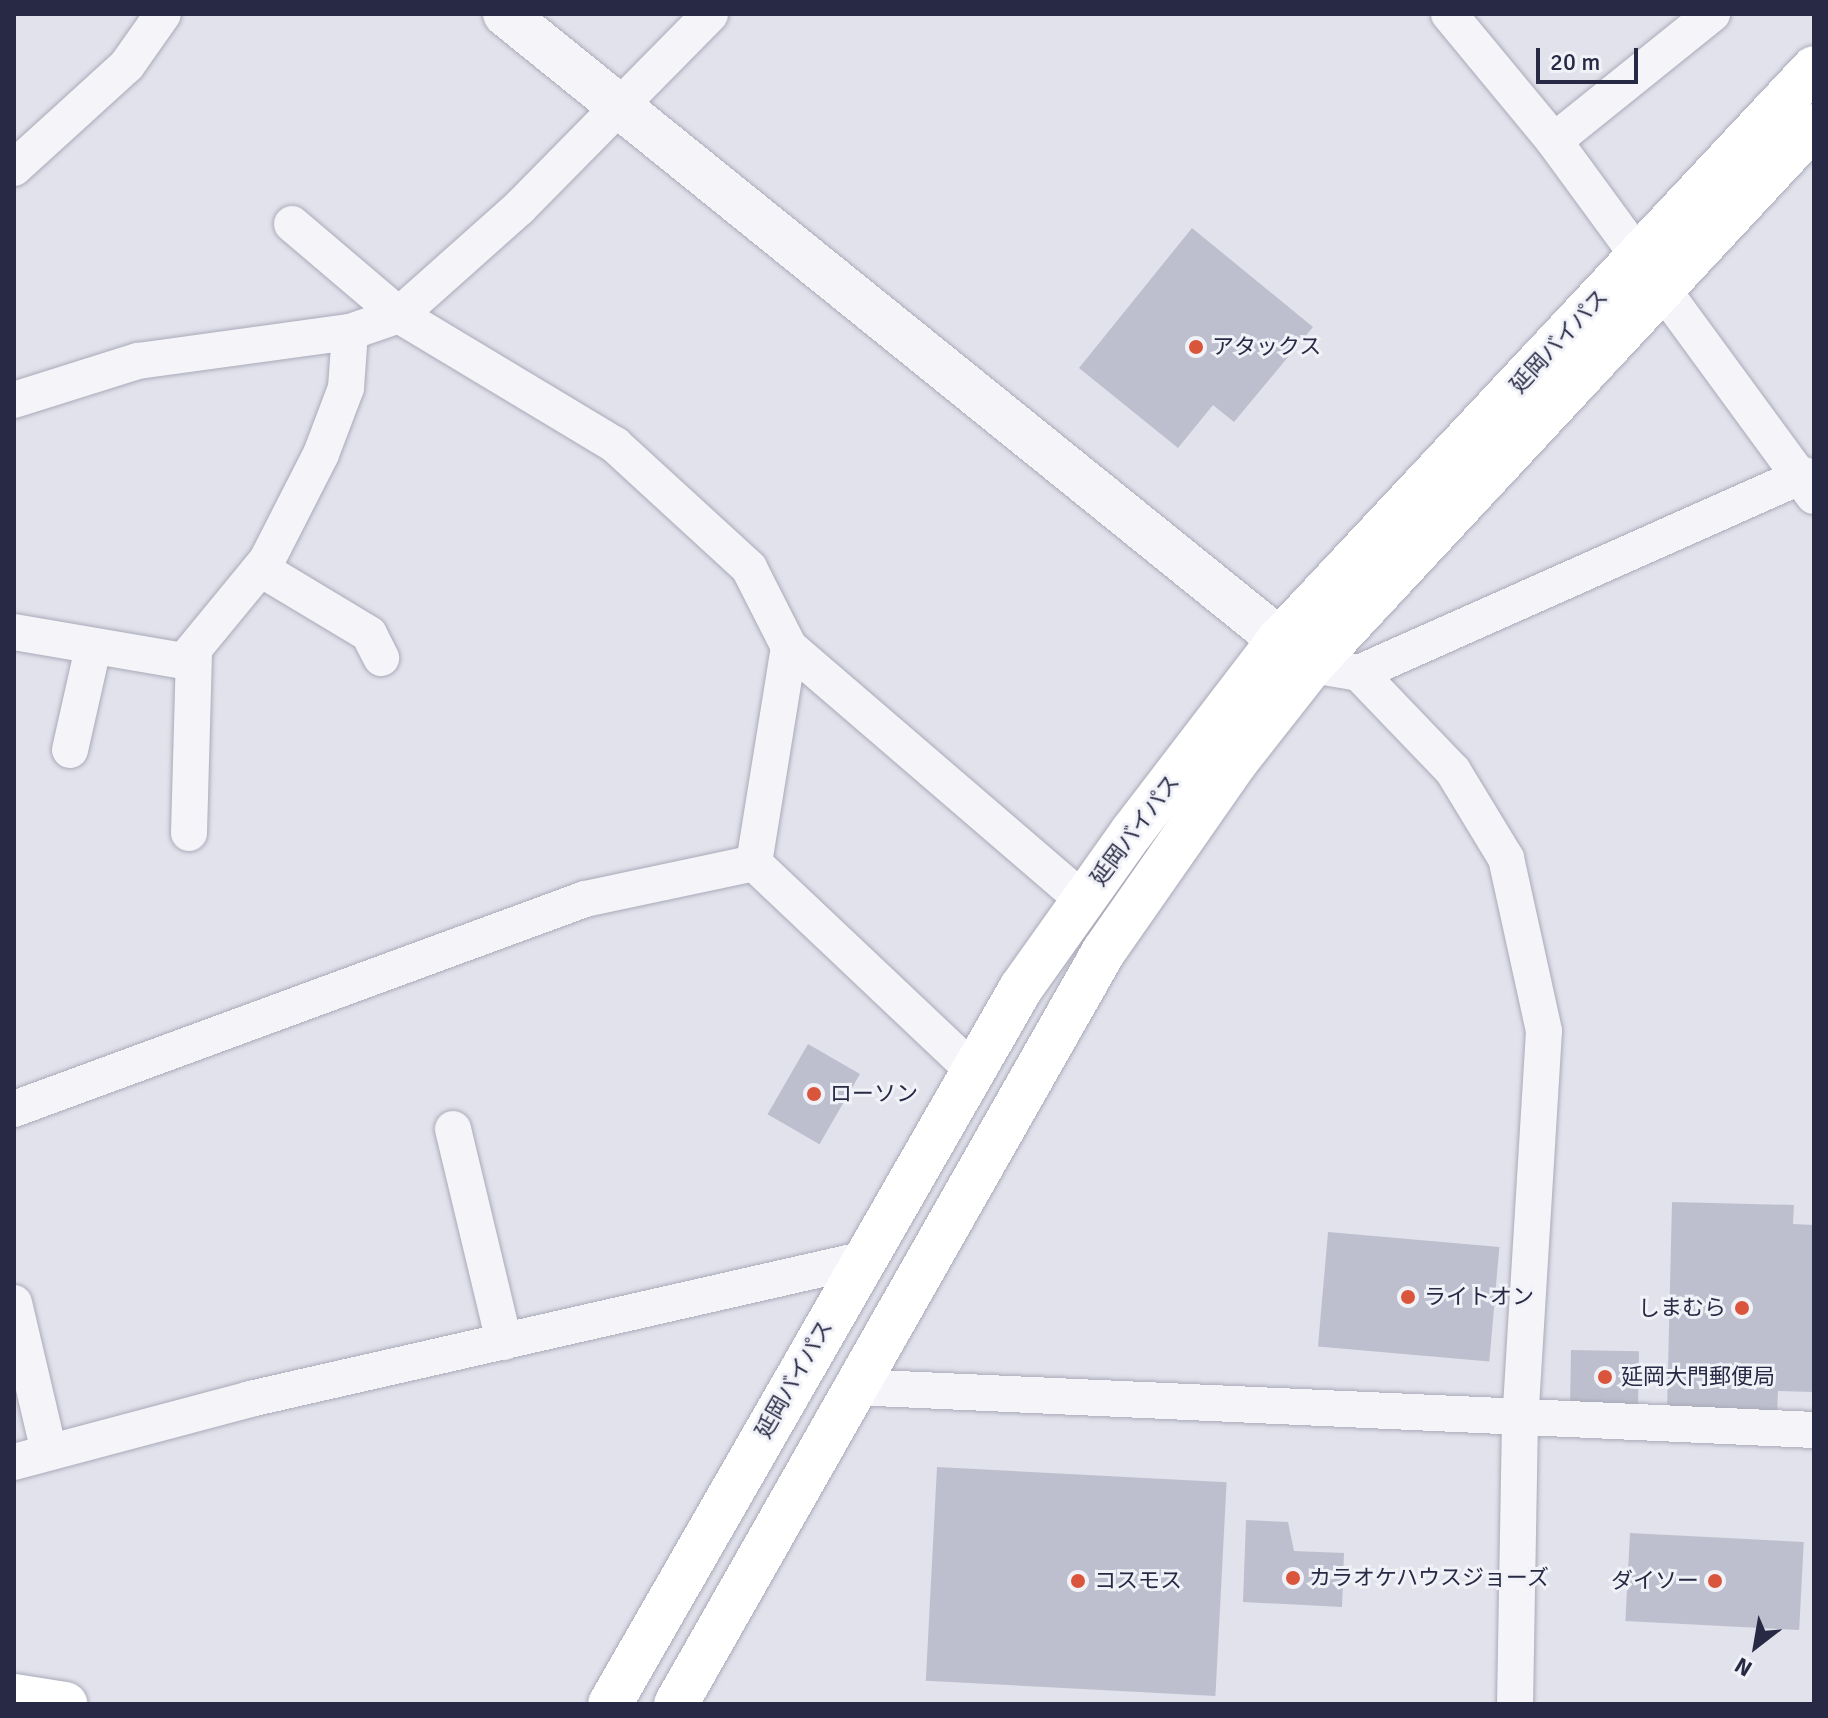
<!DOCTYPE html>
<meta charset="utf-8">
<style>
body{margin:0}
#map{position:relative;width:1828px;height:1718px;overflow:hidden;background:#e1e2eb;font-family:Signika,"Noto Sans JP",sans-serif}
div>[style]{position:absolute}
.building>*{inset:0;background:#bebfce;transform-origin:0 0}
.roads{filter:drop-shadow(0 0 2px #aaaab9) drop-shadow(0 0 2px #aaaab9)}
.minor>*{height:36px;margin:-18px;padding:0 18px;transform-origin:18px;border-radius:18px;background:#f4f4f9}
.tertiary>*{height:44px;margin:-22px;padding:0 22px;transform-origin:22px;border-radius:22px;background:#f4f4f9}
.trunk>*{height:44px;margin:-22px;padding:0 22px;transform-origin:22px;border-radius:22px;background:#fff}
.dots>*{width:22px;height:22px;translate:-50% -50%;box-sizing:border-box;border:4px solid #f1f2f8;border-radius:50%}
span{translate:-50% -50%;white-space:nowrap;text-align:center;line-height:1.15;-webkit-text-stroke:6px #f1f2f8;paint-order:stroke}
.street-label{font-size:22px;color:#282944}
.poi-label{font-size:22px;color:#282944}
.left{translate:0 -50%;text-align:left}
.right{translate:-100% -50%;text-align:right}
.frame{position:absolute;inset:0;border:16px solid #282944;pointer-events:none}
.north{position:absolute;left:1716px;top:1606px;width:80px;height:80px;-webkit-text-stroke:6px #f1f2f8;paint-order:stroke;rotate:211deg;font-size:22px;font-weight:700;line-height:32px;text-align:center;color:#282944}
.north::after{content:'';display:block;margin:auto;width:28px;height:36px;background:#282944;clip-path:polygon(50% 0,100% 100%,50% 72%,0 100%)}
.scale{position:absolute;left:1536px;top:48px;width:102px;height:36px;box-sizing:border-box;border:4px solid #282944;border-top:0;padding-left:10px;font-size:24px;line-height:28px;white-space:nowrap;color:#282944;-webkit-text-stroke:6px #f1f2f8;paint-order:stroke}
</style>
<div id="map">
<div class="building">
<i style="clip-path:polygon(1192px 228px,1313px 327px,1234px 422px,1213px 405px,1178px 448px,1079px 368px)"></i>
<i style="left:808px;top:1044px;width:60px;height:81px;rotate:30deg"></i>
<i style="clip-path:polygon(1672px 1202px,1794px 1205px,1793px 1224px,1814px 1225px,1814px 1392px,1778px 1391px,1777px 1415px,1667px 1412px)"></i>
<i style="left:1328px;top:1232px;width:172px;height:115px;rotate:5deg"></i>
<i style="left:1571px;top:1350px;width:68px;height:53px;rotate:1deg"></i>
<i style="left:937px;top:1467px;width:290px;height:214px;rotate:3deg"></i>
<i style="clip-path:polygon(1246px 1520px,1288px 1522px,1294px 1551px,1344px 1553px,1342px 1607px,1243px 1602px)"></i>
<i style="left:1630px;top:1533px;width:174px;height:88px;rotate:3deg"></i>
</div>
<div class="roads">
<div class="minor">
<i style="left:1449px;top:14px;width:165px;rotate:50.4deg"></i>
<i style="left:1554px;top:141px;width:440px;rotate:53.8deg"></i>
<i style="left:1554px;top:141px;width:203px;rotate:-38.8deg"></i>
<i style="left:14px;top:168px;width:153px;rotate:-42.3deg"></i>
<i style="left:127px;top:65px;width:62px;rotate:-54.8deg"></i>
<i style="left:292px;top:224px;width:140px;rotate:40.4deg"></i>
<i style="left:399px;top:315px;width:252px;rotate:31deg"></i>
<i style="left:615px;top:445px;width:182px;rotate:42.5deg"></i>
<i style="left:749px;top:568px;width:89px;rotate:63.1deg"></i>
<i style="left:789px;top:647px;width:219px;rotate:99.2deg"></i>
<i style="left:754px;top:863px;width:301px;rotate:43.4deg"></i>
<i style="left:14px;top:400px;width:130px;rotate:-17.5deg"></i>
<i style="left:138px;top:361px;width:214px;rotate:-7.8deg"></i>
<i style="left:350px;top:332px;width:52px;rotate:-19.1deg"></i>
<i style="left:399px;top:315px;width:161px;rotate:-41.7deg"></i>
<i style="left:519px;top:208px;width:272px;rotate:-45.4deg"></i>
<i style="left:261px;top:569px;width:126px;rotate:31deg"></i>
<i style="left:369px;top:634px;width:27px;rotate:63deg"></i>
<i style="left:14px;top:632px;width:172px;rotate:9.7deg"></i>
<i style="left:184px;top:661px;width:131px;rotate:-50.6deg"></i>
<i style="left:267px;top:560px;width:119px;rotate:-63deg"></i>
<i style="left:321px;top:454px;width:71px;rotate:-69.3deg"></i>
<i style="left:346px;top:388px;width:56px;rotate:-85.9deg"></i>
<i style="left:789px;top:647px;width:388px;rotate:40.7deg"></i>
<i style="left:1312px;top:665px;width:48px;rotate:9.7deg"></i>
<i style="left:1359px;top:673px;width:136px;rotate:46.2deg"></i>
<i style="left:1453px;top:771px;width:102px;rotate:58.7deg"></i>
<i style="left:1506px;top:858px;width:177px;rotate:77.6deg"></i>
<i style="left:1544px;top:1031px;width:389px;rotate:93.5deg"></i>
<i style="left:1520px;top:1419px;width:285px;rotate:91deg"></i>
<i style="left:1359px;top:673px;width:487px;rotate:-24deg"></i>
<i style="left:70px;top:750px;width:105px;rotate:-77.3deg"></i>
<i style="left:189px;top:833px;width:183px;rotate:-88.4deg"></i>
<i style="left:14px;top:1109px;width:608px;rotate:-20.19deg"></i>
<i style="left:585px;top:899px;width:173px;rotate:-12deg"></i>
<i style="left:453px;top:1129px;width:219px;rotate:76.5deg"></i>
<i style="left:14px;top:1303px;width:153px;rotate:76.8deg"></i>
<i style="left:853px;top:1387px;width:962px;rotate:2.56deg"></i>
<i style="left:14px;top:1462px;width:244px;rotate:-14.9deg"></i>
<i style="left:250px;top:1399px;width:627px;rotate:-12.82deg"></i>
</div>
<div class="tertiary">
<i style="left:505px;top:14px;width:1035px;rotate:38.92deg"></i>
</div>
<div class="trunk">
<i style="left:14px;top:1696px;width:52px;rotate:8.9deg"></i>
<i style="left:610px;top:1704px;width:826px;rotate:-60.14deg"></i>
<i style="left:1021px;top:988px;width:191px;rotate:-54.6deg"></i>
<i style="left:1132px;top:832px;width:242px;rotate:-52.6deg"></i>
<i style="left:1279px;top:640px;width:783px;rotate:-46.91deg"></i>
<i style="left:676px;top:1704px;width:866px;rotate:-60.39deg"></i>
<i style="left:1104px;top:951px;width:229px;rotate:-55.1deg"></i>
<i style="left:1235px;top:763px;width:125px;rotate:-51.8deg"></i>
<i style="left:1312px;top:665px;width:737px;rotate:-47.04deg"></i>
</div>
</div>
<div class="dots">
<i style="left:1196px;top:347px;background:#d9563d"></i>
<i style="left:814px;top:1094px;background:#d9563d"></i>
<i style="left:1408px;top:1297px;background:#d9563d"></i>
<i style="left:1742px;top:1308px;background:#d9563d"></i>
<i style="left:1605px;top:1377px;background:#d9563d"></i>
<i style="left:1293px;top:1578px;background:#d9563d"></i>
<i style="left:1078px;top:1581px;background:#d9563d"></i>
<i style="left:1715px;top:1581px;background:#d9563d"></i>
</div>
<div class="street-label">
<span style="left:1559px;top:341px;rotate:-47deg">延岡バイパス</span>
<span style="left:1135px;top:830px;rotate:-53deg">延岡バイパス</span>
<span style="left:794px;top:1379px;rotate:-60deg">延岡バイパス</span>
</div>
<div class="poi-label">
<span class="left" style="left:1212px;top:347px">アタックス</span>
<span class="left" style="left:830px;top:1094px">ローソン</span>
<span class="left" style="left:1424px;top:1297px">ライトオン</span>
<span class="right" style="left:1726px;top:1308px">しまむら</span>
<span class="left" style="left:1621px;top:1377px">延岡大門郵便局</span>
<span class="left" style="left:1309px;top:1578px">カラオケハウスジョーズ</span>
<span class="left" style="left:1094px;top:1581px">コスモス</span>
<span class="right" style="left:1699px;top:1581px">ダイソー</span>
</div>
<div class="frame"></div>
<div class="north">N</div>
<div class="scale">20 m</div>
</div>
